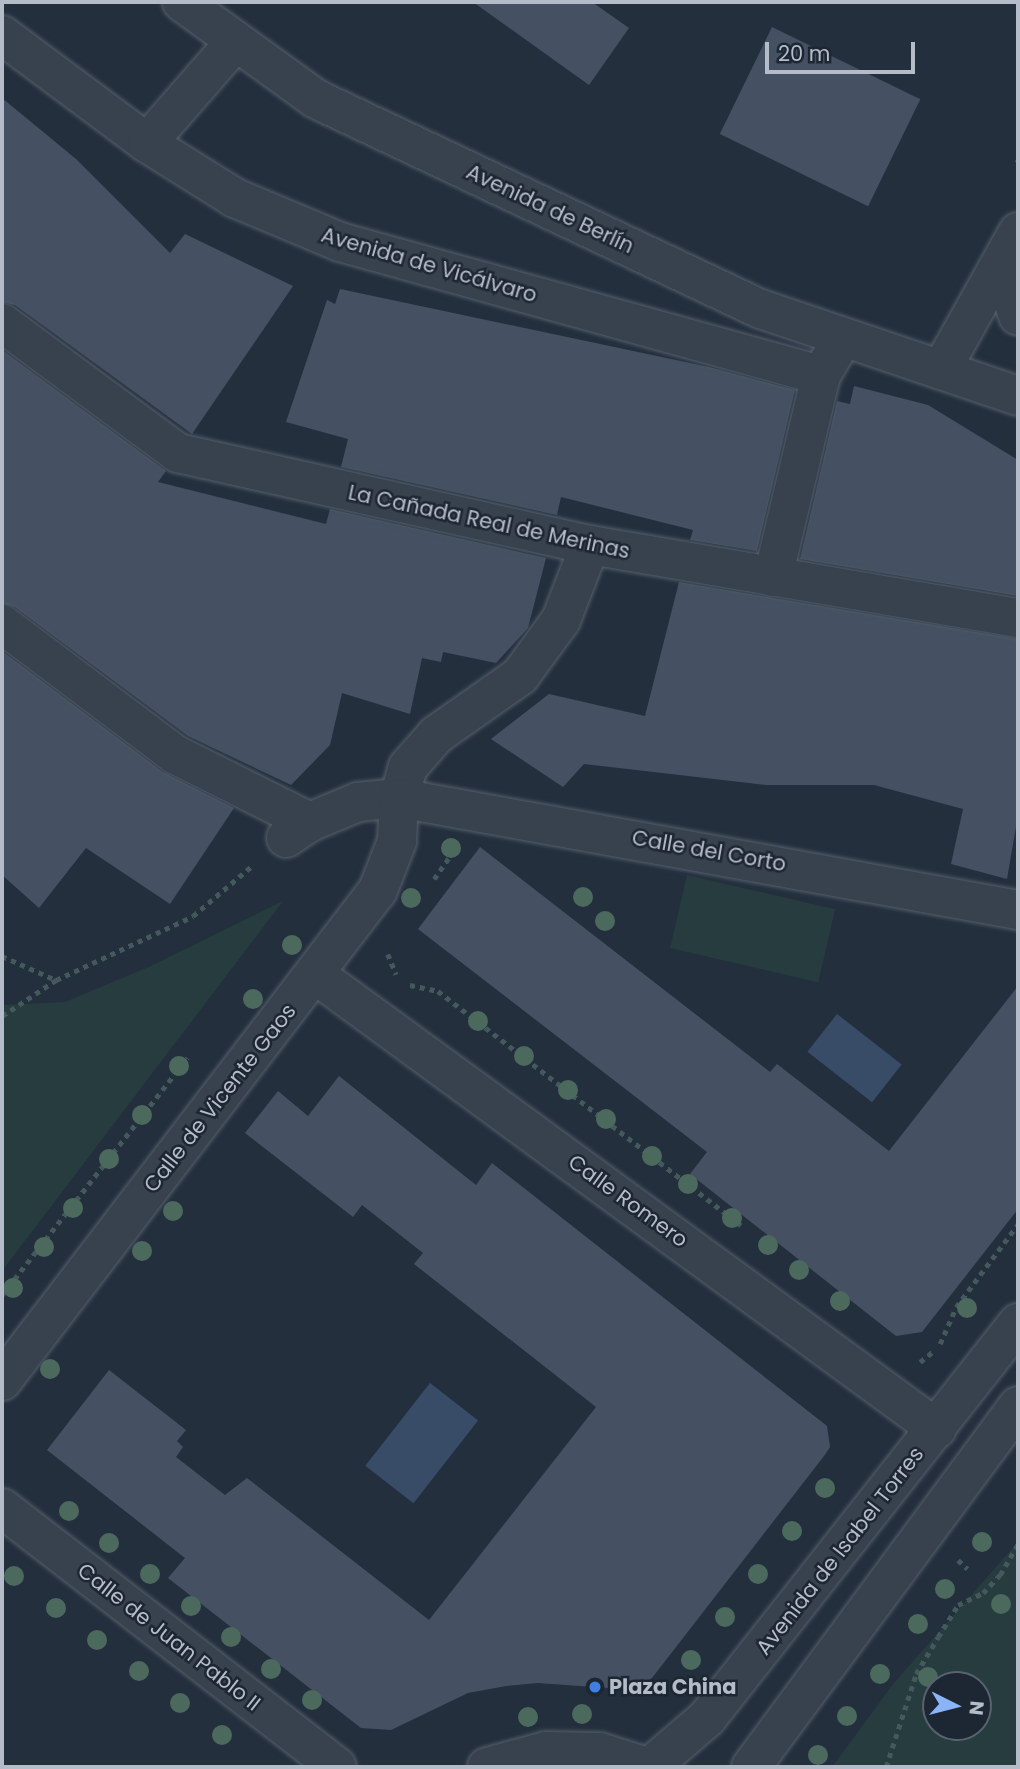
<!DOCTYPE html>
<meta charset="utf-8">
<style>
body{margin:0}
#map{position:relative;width:1020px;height:1769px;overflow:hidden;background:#242f3e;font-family:Poppins,sans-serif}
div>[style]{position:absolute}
.green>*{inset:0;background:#263c3f;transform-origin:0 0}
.water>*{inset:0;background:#394c67;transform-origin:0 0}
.building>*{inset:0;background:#455162;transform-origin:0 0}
.path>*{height:4.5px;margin-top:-2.25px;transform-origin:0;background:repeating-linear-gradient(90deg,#44595c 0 5px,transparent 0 10px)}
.roads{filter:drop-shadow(0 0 2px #565f6c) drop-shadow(0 0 2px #565f6c)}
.minor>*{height:38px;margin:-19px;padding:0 19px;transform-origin:19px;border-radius:19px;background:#38414e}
.trees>*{width:20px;height:20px;margin:-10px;border-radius:50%;background:#4b6a5d}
.dots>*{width:19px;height:19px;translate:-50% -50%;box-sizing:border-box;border:4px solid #1d2633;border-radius:50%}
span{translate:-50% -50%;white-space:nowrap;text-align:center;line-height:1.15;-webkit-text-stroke:5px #1d2633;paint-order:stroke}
.street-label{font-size:21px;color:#b4bcc9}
.poi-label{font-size:21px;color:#b4bcc9;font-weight:700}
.left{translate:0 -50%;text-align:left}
.frame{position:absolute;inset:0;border:4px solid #b4bcc9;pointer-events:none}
.north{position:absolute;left:922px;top:1671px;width:70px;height:70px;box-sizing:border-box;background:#1d2633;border:2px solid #59626f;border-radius:50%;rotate:96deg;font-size:19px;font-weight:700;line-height:28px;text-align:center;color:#b4bcc9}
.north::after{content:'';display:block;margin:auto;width:24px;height:32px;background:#8ab4f8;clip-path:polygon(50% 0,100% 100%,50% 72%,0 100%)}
.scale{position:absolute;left:765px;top:42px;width:150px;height:32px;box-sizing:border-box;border:4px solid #b4bcc9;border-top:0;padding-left:9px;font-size:21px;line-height:24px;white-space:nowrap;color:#b4bcc9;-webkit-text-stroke:5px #1d2633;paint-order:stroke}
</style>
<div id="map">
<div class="green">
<i style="left:687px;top:875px;width:152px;height:75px;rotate:13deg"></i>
<i style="clip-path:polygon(283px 901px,2px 1271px,2px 1005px,65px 1002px,151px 966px)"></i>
<i style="clip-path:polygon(evenodd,1018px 1542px,1018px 1767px,832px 1767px,894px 1683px,1018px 1542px,936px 1685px,978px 1685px,978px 1727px,936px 1727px,936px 1685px)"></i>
</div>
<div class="water">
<i style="left:837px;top:1014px;width:82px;height:48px;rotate:38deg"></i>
<i style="left:430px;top:1383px;width:61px;height:105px;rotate:38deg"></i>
</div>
<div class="building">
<i style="clip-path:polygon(473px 2px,592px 2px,629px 28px,589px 85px)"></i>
<i style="left:772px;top:27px;width:165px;height:119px;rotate:26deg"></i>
<i style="clip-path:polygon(2px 98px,76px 159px,170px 253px,185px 234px,293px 286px,192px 434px,15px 305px,2px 302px)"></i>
<i style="clip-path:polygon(340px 289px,709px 367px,795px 390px,757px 551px,690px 540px,693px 530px,561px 497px,557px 515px,341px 467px,348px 439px,286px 422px,327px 300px,335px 304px)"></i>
<i style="clip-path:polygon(2px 350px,166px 471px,158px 482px,326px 524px,330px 509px,546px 558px,528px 628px,496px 663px,443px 652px,441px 662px,422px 658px,410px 714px,342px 693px,330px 745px,291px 785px,188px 736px,15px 607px,2px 603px)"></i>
<i style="clip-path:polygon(854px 386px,928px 405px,1018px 460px,1018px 596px,800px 559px,837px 401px,850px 404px)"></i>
<i style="clip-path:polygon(679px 582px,1018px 639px,1018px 815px,1007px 879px,951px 864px,963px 809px,874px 785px,766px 785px,584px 764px,563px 787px,491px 739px,549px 694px,645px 716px)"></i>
<i style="clip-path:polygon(2px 651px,163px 772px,234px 808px,170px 904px,86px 848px,39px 908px,2px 875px)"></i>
<i style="clip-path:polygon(480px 847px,770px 1072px,777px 1064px,889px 1151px,1018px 986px,1018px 1209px,922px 1332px,896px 1336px,690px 1174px,707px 1152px,418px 929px)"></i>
<i style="clip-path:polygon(339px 1076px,476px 1185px,492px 1163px,827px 1426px,830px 1447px,824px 1456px,652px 1678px,636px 1690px,538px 1683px,506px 1686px,468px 1693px,391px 1730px,361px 1728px,168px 1578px,185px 1558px,47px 1450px,109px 1370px,186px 1430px,177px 1441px,183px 1447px,176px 1457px,225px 1495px,247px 1478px,429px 1620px,596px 1407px,414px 1264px,423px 1253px,362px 1205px,353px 1217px,245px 1133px,278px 1091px,308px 1116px)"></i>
</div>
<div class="path">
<i style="left:1016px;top:159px;width:2px;rotate:27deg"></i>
<i style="left:434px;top:879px;width:29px;rotate:-55deg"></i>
<i style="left:388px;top:954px;width:22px;rotate:68deg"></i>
<i style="left:2px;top:956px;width:59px;rotate:24deg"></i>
<i style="left:56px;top:980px;width:151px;rotate:-25deg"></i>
<i style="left:193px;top:916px;width:79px;rotate:-40.4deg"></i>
<i style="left:410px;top:985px;width:29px;rotate:12deg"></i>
<i style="left:438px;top:991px;width:383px;rotate:37.7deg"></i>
<i style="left:2px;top:1016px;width:65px;rotate:-33.7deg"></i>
<i style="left:2px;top:1295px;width:301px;rotate:-52deg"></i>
<i style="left:940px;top:1344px;width:40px;rotate:-66.6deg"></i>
<i style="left:956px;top:1307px;width:104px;rotate:-53.2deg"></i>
<i style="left:920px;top:1362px;width:19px;rotate:-39deg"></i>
<i style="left:958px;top:1560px;width:13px;rotate:42deg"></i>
<i style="left:886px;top:1767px;width:98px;rotate:-72.1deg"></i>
<i style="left:916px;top:1674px;width:43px;rotate:-59.3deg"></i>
<i style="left:938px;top:1637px;width:38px;rotate:-58deg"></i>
<i style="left:958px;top:1605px;width:28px;rotate:-26deg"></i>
<i style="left:983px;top:1593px;width:25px;rotate:-47deg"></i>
<i style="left:1000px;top:1575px;width:36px;rotate:-60deg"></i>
</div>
<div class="roads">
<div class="minor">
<i style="left:182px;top:2px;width:165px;rotate:35.9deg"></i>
<i style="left:316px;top:99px;width:492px;rotate:25.3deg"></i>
<i style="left:761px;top:309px;width:271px;rotate:18.7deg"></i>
<i style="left:2px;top:35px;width:181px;rotate:36.7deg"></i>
<i style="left:147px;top:143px;width:104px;rotate:32deg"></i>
<i style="left:235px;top:198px;width:114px;rotate:22.7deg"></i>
<i style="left:340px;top:242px;width:499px;rotate:15.5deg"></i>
<i style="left:821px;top:375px;width:43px;rotate:-59.3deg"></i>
<i style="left:147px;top:143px;width:135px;rotate:-48.9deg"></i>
<i style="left:1012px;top:245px;width:43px;rotate:94deg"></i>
<i style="left:1009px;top:288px;width:29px;rotate:72deg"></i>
<i style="left:2px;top:323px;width:219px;rotate:36.5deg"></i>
<i style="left:178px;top:453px;width:422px;rotate:12.6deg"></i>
<i style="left:590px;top:545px;width:434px;rotate:9.7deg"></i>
<i style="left:941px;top:370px;width:158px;rotate:-60.8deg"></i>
<i style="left:773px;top:577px;width:208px;rotate:-76.6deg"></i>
<i style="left:2px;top:624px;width:218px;rotate:37deg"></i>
<i style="left:176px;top:755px;width:150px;rotate:26.6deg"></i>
<i style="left:286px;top:838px;width:29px;rotate:-34deg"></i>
<i style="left:310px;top:822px;width:52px;rotate:-22.6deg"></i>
<i style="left:358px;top:802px;width:41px;rotate:-5.6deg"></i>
<i style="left:399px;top:798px;width:32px;rotate:-74deg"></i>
<i style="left:408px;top:767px;width:43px;rotate:-48.8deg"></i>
<i style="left:436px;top:735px;width:103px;rotate:-35.1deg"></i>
<i style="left:520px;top:676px;width:69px;rotate:-53.8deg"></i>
<i style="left:561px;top:620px;width:80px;rotate:-68.9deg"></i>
<i style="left:316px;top:975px;width:769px;rotate:36.17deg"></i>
<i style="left:2px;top:1381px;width:618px;rotate:-52.56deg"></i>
<i style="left:378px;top:890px;width:53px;rotate:-68.8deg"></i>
<i style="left:397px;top:841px;width:43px;rotate:-87.3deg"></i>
<i style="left:399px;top:798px;width:629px;rotate:10.26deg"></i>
<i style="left:2px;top:1508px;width:423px;rotate:37.7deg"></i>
<i style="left:487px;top:1767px;width:61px;rotate:-15.2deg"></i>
<i style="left:546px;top:1751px;width:53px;rotate:1.1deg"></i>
<i style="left:599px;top:1752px;width:50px;rotate:17.4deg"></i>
<i style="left:650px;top:1767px;width:75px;rotate:-40.7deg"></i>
<i style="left:707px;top:1718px;width:503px;rotate:-51.79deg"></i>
<i style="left:751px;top:1767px;width:449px;rotate:-53.5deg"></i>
</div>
</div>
<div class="trees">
<i style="left:451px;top:848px"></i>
<i style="left:583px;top:897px"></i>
<i style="left:411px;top:898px"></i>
<i style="left:605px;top:921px"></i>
<i style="left:292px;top:945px"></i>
<i style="left:253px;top:999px"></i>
<i style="left:478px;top:1021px"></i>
<i style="left:524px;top:1056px"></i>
<i style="left:179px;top:1066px"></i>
<i style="left:568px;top:1090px"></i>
<i style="left:142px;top:1115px"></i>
<i style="left:606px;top:1119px"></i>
<i style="left:652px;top:1156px"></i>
<i style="left:109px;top:1159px"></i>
<i style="left:688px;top:1184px"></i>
<i style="left:73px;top:1208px"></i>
<i style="left:173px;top:1211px"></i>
<i style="left:732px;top:1218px"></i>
<i style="left:768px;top:1245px"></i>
<i style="left:44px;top:1247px"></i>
<i style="left:142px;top:1251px"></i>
<i style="left:799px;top:1270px"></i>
<i style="left:13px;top:1288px"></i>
<i style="left:840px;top:1301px"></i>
<i style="left:967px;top:1308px"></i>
<i style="left:50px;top:1369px"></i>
<i style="left:825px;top:1488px"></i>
<i style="left:69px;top:1511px"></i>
<i style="left:792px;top:1531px"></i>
<i style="left:982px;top:1542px"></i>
<i style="left:109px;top:1543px"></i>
<i style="left:150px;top:1574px"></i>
<i style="left:758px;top:1574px"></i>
<i style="left:14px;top:1576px"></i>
<i style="left:945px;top:1589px"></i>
<i style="left:1001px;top:1604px"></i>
<i style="left:191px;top:1606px"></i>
<i style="left:56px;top:1608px"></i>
<i style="left:725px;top:1617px"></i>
<i style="left:918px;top:1624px"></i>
<i style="left:231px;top:1637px"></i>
<i style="left:97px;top:1640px"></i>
<i style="left:691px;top:1660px"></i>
<i style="left:271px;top:1669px"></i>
<i style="left:139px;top:1671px"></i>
<i style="left:880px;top:1674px"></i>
<i style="left:928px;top:1677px"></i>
<i style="left:312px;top:1700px"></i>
<i style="left:180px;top:1703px"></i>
<i style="left:582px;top:1714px"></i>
<i style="left:847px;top:1716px"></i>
<i style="left:528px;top:1717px"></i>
<i style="left:222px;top:1735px"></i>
<i style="left:818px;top:1755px"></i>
</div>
<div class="dots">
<i style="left:595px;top:1687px;background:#3f7fe0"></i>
</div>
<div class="street-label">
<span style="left:550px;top:209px;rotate:25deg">Avenida de Berlín</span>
<span style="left:429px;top:265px;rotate:16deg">Avenida de Vicálvaro</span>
<span style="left:489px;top:522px;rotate:12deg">La Cañada Real de Merinas</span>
<span style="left:709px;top:851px;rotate:10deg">Calle del Corto</span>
<span style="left:220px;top:1098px;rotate:-52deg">Calle de Vicente Gaos</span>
<span style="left:628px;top:1201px;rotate:36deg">Calle Romero</span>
<span style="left:840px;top:1551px;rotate:-52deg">Avenida de Isabel Torres</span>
<span style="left:169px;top:1637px;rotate:38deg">Calle de Juan Pablo II</span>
</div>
<div class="poi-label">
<span class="left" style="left:609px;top:1687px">Plaza China</span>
</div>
<div class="frame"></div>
<div class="north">N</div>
<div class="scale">20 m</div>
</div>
